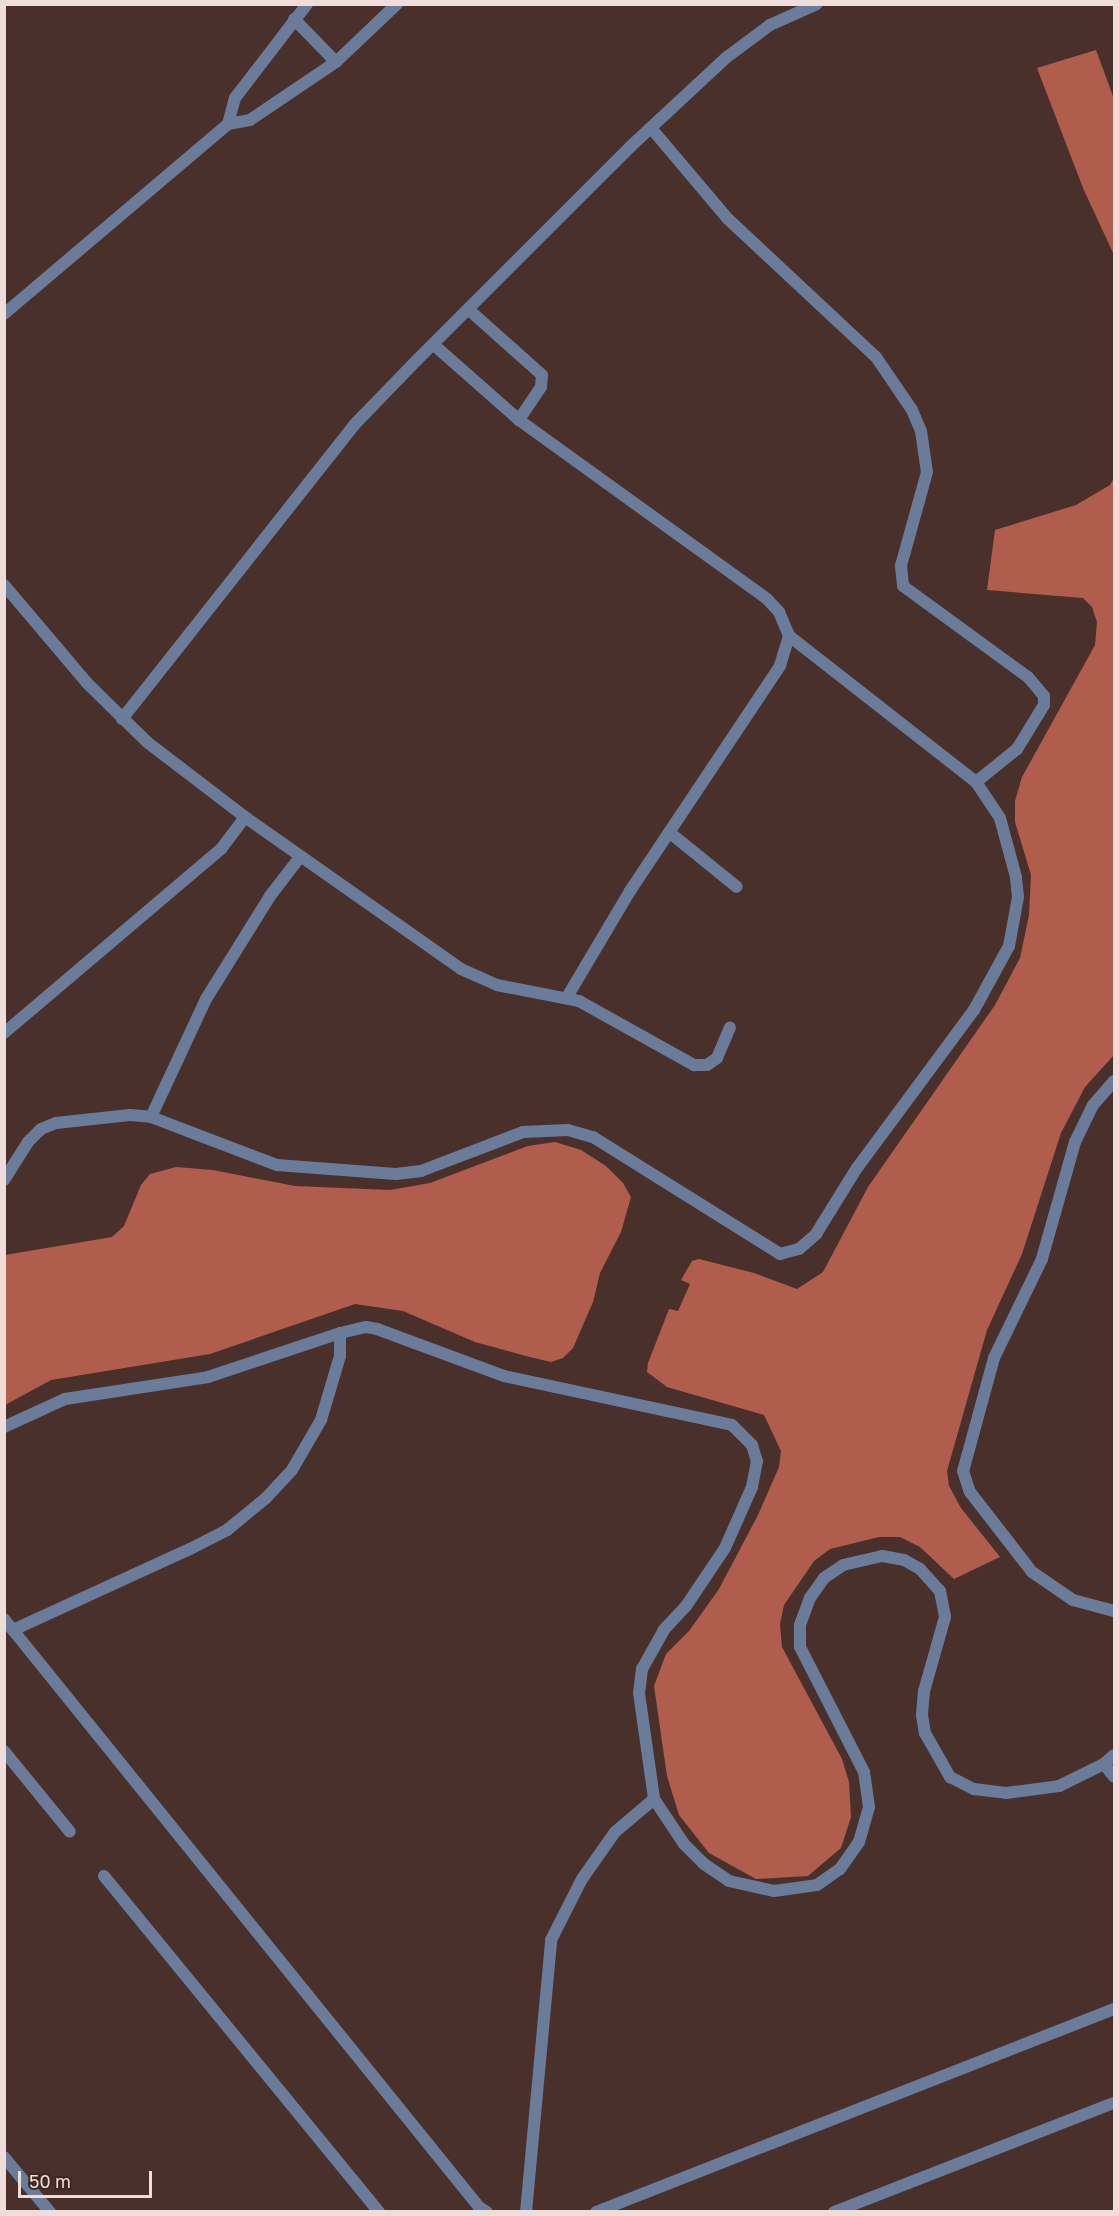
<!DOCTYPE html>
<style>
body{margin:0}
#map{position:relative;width:1119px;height:2216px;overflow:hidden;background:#4a302b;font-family:"Golos Text",sans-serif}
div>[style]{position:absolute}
.water>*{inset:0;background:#b05d4d}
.street>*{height:12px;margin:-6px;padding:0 6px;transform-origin:6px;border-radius:6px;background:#6a7c9a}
span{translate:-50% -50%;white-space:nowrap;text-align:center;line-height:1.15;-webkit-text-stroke:6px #3f2621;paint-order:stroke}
.frame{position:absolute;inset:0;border:6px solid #efddd9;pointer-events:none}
.scale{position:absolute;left:18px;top:2171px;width:134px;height:27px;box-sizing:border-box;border:3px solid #efddd9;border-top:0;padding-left:8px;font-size:18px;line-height:21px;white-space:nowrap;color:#efddd9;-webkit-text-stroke:4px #3f2621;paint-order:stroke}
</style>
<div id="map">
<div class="water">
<i style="clip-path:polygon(1096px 50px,1114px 99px,1114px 255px,1083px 188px,1037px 68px)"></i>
<i style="clip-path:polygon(1114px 478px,1114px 1055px,1085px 1087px,1061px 1133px,1022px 1254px,987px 1330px,947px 1471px,949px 1486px,961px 1508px,1000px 1557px,954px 1579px,920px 1547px,900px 1537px,879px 1537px,830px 1549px,814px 1561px,784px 1605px,780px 1624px,782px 1647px,842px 1759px,849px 1782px,851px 1817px,841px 1848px,808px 1876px,756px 1879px,709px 1853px,679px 1815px,667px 1776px,654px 1686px,666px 1654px,689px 1631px,719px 1589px,758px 1515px,779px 1467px,781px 1451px,764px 1415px,667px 1387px,647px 1372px,648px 1363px,669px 1309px,678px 1311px,690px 1284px,681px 1280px,692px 1261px,699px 1259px,754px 1273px,797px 1289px,823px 1272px,868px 1187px,995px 1005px,1020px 958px,1029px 915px,1031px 875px,1015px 822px,1015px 801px,1022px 777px,1095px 645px,1097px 622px,1092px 607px,1083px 598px,987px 590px,995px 530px,1076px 505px,1110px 485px)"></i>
<i style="clip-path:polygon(555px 1142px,581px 1150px,606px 1166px,623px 1183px,631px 1197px,621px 1232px,600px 1273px,593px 1302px,573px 1348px,563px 1358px,551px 1362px,526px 1356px,475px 1342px,403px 1311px,355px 1304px,210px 1354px,51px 1380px,5px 1405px,5px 1255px,112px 1237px,124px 1226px,141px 1185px,150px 1174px,176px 1167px,213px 1170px,295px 1186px,390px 1190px,430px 1183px,528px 1146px)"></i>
</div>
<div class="street">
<i style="left:294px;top:19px;width:60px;rotate:45.7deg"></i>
<i style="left:228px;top:124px;width:27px;rotate:-75deg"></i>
<i style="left:235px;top:98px;width:118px;rotate:-52.5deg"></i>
<i style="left:651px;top:128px;width:119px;rotate:49.8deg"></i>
<i style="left:728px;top:219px;width:202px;rotate:43deg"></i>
<i style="left:876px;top:357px;width:64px;rotate:55.8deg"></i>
<i style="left:912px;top:410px;width:23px;rotate:67deg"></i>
<i style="left:921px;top:431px;width:41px;rotate:81.7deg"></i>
<i style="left:927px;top:472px;width:98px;rotate:105.5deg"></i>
<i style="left:901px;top:566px;width:20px;rotate:84deg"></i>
<i style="left:903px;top:586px;width:155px;rotate:36.1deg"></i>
<i style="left:1028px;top:677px;width:25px;rotate:50deg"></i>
<i style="left:1044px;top:696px;width:9px;rotate:90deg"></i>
<i style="left:1044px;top:705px;width:52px;rotate:121.5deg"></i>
<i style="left:1017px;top:749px;width:53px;rotate:141.2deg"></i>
<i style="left:468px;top:309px;width:99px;rotate:41.7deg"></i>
<i style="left:542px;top:375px;width:12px;rotate:95deg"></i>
<i style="left:541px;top:387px;width:40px;rotate:124deg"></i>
<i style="left:4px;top:314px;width:294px;rotate:-40.3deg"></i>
<i style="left:228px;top:124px;width:22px;rotate:-10deg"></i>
<i style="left:250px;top:120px;width:104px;rotate:-34deg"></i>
<i style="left:336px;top:62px;width:84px;rotate:-43.6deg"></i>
<i style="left:434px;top:345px;width:113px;rotate:41.4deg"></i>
<i style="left:519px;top:420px;width:306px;rotate:35.8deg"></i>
<i style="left:767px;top:599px;width:18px;rotate:47deg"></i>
<i style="left:779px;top:612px;width:26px;rotate:67deg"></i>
<i style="left:789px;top:636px;width:31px;rotate:107deg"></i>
<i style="left:780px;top:666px;width:270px;rotate:123.7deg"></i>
<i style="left:630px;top:891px;width:123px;rotate:120.7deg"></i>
<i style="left:4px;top:585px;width:128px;rotate:49.7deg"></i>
<i style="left:87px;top:683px;width:84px;rotate:44.5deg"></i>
<i style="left:147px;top:742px;width:123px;rotate:37.4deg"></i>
<i style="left:245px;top:817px;width:264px;rotate:35.1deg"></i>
<i style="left:461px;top:969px;width:39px;rotate:24deg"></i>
<i style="left:497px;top:985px;width:84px;rotate:11deg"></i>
<i style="left:579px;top:1001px;width:132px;rotate:29.1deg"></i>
<i style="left:694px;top:1065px;width:13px"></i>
<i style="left:707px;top:1065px;width:12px;rotate:-35deg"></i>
<i style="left:717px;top:1058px;width:33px;rotate:-67deg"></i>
<i style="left:122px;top:719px;width:375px;rotate:-51.7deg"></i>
<i style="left:354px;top:425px;width:91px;rotate:-45.9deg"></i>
<i style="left:417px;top:360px;width:301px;rotate:-45deg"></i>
<i style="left:630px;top:147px;width:132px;rotate:-42.9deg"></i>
<i style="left:727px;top:57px;width:54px;rotate:-36.7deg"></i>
<i style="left:770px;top:25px;width:51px;rotate:-24.1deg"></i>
<i style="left:669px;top:832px;width:87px;rotate:39deg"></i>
<i style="left:4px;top:1033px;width:285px;rotate:-40.3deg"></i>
<i style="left:221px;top:849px;width:40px;rotate:-53deg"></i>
<i style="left:1114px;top:1081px;width:32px;rotate:131deg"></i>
<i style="left:1093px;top:1105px;width:41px;rotate:115.9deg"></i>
<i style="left:1075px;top:1142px;width:122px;rotate:105.8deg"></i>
<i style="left:1042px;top:1259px;width:110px;rotate:115.9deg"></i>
<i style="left:994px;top:1358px;width:117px;rotate:105.3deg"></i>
<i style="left:963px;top:1471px;width:22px;rotate:72deg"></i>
<i style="left:970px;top:1492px;width:101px;rotate:52.2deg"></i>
<i style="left:1032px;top:1572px;width:50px;rotate:34.3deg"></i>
<i style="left:1073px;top:1600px;width:42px;rotate:15deg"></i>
<i style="left:151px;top:1117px;width:130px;rotate:-65deg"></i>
<i style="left:206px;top:999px;width:121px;rotate:-58.1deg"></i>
<i style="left:270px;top:896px;width:49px;rotate:-52.4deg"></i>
<i style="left:4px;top:1180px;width:45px;rotate:-57.7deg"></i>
<i style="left:28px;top:1142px;width:18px;rotate:-45deg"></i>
<i style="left:41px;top:1129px;width:16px;rotate:-22deg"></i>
<i style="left:56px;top:1123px;width:74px;rotate:-6.2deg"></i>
<i style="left:130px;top:1115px;width:21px;rotate:5deg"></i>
<i style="left:151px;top:1117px;width:135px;rotate:20.9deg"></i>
<i style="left:277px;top:1165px;width:119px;rotate:4.3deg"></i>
<i style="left:396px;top:1174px;width:25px;rotate:-7deg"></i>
<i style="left:421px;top:1171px;width:109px;rotate:-20.9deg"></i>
<i style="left:523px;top:1132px;width:45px;rotate:-2.5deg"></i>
<i style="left:568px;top:1130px;width:26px;rotate:16deg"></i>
<i style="left:593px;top:1137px;width:221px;rotate:32deg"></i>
<i style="left:780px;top:1254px;width:20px;rotate:-15deg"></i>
<i style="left:799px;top:1249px;width:23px;rotate:-41deg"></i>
<i style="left:816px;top:1234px;width:78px;rotate:-58.2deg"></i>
<i style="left:857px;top:1168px;width:197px;rotate:-53.5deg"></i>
<i style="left:974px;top:1010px;width:73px;rotate:-61.3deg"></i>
<i style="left:1009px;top:946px;width:50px;rotate:-79.6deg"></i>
<i style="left:1018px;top:897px;width:20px;rotate:-96deg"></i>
<i style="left:1016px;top:877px;width:61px;rotate:-105.2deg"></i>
<i style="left:1000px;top:818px;width:43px;rotate:-123.7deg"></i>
<i style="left:976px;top:782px;width:237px;rotate:-142deg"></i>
<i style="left:4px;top:1427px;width:67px;rotate:-24.7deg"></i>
<i style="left:65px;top:1399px;width:145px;rotate:-8.7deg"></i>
<i style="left:208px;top:1377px;width:139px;rotate:-18.4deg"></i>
<i style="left:4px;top:1619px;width:756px;rotate:51.07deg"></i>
<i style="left:479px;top:2207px;width:9px;rotate:32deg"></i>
<i style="left:13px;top:1630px;width:195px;rotate:-24.6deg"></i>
<i style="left:190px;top:1549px;width:42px;rotate:-27.2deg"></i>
<i style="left:227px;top:1530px;width:50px;rotate:-39.4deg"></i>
<i style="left:266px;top:1498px;width:38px;rotate:-47deg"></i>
<i style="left:292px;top:1470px;width:58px;rotate:-59.9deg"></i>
<i style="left:321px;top:1420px;width:67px;rotate:-73.5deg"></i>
<i style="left:340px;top:1356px;width:23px;rotate:-90deg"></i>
<i style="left:340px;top:1333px;width:27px;rotate:-13deg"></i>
<i style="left:366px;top:1327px;width:11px;rotate:10deg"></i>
<i style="left:377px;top:1329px;width:135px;rotate:20.3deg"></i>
<i style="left:504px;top:1376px;width:233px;rotate:12.1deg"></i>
<i style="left:732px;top:1425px;width:28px;rotate:45deg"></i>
<i style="left:752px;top:1445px;width:17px;rotate:73deg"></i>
<i style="left:757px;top:1461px;width:26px;rotate:101deg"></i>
<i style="left:752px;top:1487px;width:67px;rotate:113.9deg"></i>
<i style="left:725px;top:1548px;width:70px;rotate:123.9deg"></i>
<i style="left:686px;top:1606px;width:33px;rotate:133deg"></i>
<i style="left:664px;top:1630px;width:45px;rotate:119.4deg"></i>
<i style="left:642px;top:1669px;width:24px;rotate:97deg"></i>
<i style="left:639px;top:1693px;width:107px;rotate:81.9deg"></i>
<i style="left:4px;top:1751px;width:104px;rotate:50.8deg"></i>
<i style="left:1104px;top:1764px;width:13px;rotate:-42deg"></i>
<i style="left:104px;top:1876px;width:434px;rotate:50.7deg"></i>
<i style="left:4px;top:2157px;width:72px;rotate:50.1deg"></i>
<i style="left:526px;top:2212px;width:273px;rotate:-84.7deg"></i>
<i style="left:551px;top:1940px;width:68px;rotate:-63.1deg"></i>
<i style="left:582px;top:1879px;width:57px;rotate:-54.9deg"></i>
<i style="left:615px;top:1832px;width:51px;rotate:-40.2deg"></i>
<i style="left:654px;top:1799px;width:54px;rotate:56.3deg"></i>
<i style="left:684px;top:1844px;width:28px;rotate:45deg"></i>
<i style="left:704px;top:1864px;width:30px;rotate:34deg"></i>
<i style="left:729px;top:1881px;width:46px;rotate:12.5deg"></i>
<i style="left:774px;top:1891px;width:43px;rotate:-7.9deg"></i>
<i style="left:817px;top:1885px;width:28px;rotate:-35deg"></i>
<i style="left:840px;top:1869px;width:33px;rotate:-55deg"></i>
<i style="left:859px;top:1842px;width:36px;rotate:-74deg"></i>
<i style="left:869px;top:1807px;width:35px;rotate:-98deg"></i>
<i style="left:864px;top:1772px;width:140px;rotate:-117.1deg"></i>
<i style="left:800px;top:1647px;width:22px;rotate:-90deg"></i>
<i style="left:800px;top:1625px;width:29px;rotate:-70deg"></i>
<i style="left:810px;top:1598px;width:24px;rotate:-55deg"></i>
<i style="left:824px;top:1578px;width:23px;rotate:-34deg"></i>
<i style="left:843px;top:1565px;width:40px;rotate:-13deg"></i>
<i style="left:882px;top:1556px;width:22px;rotate:10deg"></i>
<i style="left:904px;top:1560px;width:18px;rotate:29deg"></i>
<i style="left:920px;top:1569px;width:30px;rotate:48deg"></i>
<i style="left:940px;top:1591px;width:26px;rotate:79deg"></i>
<i style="left:945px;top:1617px;width:77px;rotate:105.8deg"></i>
<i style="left:924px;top:1691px;width:24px;rotate:95deg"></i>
<i style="left:922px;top:1715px;width:18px;rotate:81deg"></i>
<i style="left:925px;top:1733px;width:51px;rotate:60.4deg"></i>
<i style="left:950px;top:1777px;width:27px;rotate:27deg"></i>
<i style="left:974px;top:1789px;width:32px;rotate:7deg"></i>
<i style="left:1006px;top:1793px;width:53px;rotate:-7.5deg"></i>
<i style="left:1059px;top:1786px;width:50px;rotate:-26.1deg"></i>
<i style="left:1104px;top:1764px;width:16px;rotate:52deg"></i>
<i style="left:596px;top:2212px;width:556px;rotate:-21.4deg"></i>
<i style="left:834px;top:2212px;width:300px;rotate:-21.3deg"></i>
</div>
<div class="frame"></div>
<div class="scale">50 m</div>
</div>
